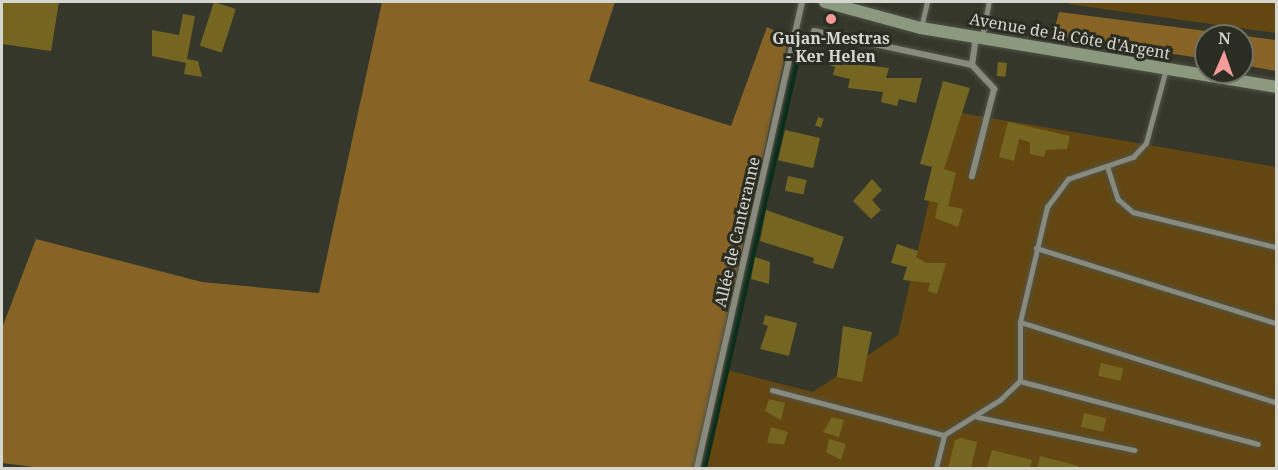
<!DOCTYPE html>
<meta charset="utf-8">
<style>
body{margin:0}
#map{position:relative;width:1278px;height:470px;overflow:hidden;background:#35372b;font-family:"Noto Serif",serif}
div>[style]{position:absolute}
.green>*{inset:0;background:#644710}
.forest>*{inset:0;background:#876426}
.stream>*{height:6px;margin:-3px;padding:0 3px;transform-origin:3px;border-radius:3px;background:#092c19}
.building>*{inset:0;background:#746620;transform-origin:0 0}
.roads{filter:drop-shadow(0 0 2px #505248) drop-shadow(0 0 2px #505248)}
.lane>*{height:4.5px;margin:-2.25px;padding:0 2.25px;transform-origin:2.25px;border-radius:2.25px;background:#878a7d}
.street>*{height:6px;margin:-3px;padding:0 3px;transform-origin:3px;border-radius:3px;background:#878a7d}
.secondary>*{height:12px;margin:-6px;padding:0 6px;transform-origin:6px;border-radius:6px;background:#8b997e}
.dots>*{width:16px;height:16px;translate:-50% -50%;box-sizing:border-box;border:3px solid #2b2d22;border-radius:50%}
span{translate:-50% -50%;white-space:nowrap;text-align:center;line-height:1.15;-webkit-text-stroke:6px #2b2d22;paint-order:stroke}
.street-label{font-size:16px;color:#d5d7cf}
.poi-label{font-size:16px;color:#d5d7cf;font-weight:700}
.frame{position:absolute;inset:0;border:3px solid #d5d7cf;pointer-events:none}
.north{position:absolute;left:1194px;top:24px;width:60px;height:60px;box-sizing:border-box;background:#2b2d22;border:2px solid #6f7167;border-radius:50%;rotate:2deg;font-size:16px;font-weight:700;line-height:24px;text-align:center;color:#d5d7cf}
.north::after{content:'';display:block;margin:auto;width:21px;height:27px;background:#f59b9a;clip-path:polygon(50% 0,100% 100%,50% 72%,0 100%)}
</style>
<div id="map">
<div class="green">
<i style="clip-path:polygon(1069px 2px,1276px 2px,1276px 33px,1068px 4px)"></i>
<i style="clip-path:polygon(950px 111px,1276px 167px,1276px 468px,660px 468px,688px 360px,813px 392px,898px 335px)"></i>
</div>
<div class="forest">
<i style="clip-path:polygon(382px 2px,615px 2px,589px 81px,731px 126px,767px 27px,789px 38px,694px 468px,42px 468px,2px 463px,2px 328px,36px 239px,202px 282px,319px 293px)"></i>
<i style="clip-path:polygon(1059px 12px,1276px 40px,1276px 71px,1242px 65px,1242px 36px,1206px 36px,1206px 59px,1053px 35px)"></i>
</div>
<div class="stream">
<i style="left:704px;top:468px;width:437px;rotate:-77.2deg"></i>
</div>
<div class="building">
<i style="clip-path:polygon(2px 2px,59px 2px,51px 51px,2px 44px)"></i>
<i style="left:214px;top:2px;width:23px;height:46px;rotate:18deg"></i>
<i style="clip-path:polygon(183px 14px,195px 16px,187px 59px,198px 61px,202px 77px,184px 74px,186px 63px,152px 56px,152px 30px,179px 35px)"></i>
<i style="clip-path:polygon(830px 49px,856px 55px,854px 64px,889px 68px,886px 78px,922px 78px,916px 103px,899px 99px,897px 106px,881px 102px,883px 92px,848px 88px,850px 79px,833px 75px,835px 67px,827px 64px)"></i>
<i style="left:998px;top:62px;width:9px;height:14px;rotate:6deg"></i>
<i style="clip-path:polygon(943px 81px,970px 88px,944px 169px,956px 173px,948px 206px,963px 209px,958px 227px,935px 218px,938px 203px,924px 200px,932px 167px,920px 164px)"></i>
<i style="left:818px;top:117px;width:6px;height:9px;rotate:18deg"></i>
<i style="clip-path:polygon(1008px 122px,1070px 136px,1067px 149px,1046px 150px,1044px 157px,1030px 154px,1030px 142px,1019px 139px,1014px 161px,999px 157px)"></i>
<i style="left:785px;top:130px;width:36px;height:31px;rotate:13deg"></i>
<i style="left:788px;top:176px;width:19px;height:15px;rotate:12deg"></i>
<i style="clip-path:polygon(872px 179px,882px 190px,872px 200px,881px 210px,871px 219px,853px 201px)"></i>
<i style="clip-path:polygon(766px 210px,844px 237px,833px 269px,813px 263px,814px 258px,760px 241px)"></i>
<i style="clip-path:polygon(897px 244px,918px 251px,916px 257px,926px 263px,946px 263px,937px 294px,928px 291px,930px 283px,903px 280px,907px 267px,891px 263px)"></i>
<i style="clip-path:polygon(755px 257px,770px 262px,769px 284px,751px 279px)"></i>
<i style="clip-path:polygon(765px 315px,797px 323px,789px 356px,760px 349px,768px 326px,763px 324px)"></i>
<i style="clip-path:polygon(843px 326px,872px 332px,862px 382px,837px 377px)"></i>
<i style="left:1101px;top:363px;width:23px;height:13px;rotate:13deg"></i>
<i style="clip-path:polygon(769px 399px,785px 403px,781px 420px,765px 411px)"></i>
<i style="left:1084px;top:413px;width:23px;height:14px;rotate:13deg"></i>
<i style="clip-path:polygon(832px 417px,844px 420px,839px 437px,823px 432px)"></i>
<i style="clip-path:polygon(771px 427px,788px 432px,784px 444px,767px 443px)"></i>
<i style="clip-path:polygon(961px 438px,977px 442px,971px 468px,948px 468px,955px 440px)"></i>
<i style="clip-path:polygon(829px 439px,846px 444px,841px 460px,826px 452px)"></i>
<i style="clip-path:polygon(992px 450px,1032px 460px,1030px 468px,987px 468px)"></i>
<i style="clip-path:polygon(1040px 456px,1079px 466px,1078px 468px,1037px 468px)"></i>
</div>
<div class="roads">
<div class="lane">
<i style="left:921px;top:28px;width:27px;rotate:-77deg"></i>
<i style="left:982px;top:37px;width:36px;rotate:-79deg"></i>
<i style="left:1108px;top:168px;width:33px;rotate:72deg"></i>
<i style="left:1118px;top:199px;width:20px;rotate:41deg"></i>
<i style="left:1133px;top:212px;width:147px;rotate:13.8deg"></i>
<i style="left:1036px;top:248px;width:251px;rotate:17.4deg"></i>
<i style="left:1020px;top:322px;width:268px;rotate:17.4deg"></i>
<i style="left:1020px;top:381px;width:246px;rotate:14.8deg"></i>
<i style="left:772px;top:390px;width:178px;rotate:14.7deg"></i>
<i style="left:944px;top:435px;width:66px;rotate:-32deg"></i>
<i style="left:1000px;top:400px;width:28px;rotate:-44deg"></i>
<i style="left:1020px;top:381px;width:59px;rotate:-90deg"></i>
<i style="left:1020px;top:322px;width:118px;rotate:-76.8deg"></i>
<i style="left:1047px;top:207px;width:35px;rotate:-53deg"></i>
<i style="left:1068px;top:179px;width:69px;rotate:-18.7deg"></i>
<i style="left:1133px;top:157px;width:19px;rotate:-47deg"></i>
<i style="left:1146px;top:143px;width:77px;rotate:-74.9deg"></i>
<i style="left:978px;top:417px;width:160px;rotate:11.9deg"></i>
<i style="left:936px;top:468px;width:34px;rotate:-76deg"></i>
</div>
<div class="street">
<i style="left:814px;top:31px;width:162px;rotate:12.1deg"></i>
<i style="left:972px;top:65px;width:33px;rotate:47deg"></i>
<i style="left:994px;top:89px;width:90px;rotate:104.2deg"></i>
<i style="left:972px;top:65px;width:28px;rotate:-82deg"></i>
<i style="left:697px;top:468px;width:478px;rotate:-77.3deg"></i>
</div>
<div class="secondary">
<i style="left:825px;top:2px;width:99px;rotate:15.2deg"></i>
<i style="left:921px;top:28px;width:360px;rotate:9.4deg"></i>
</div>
</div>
<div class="dots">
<i style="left:831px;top:19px;background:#f59b9a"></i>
</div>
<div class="street-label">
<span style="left:1070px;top:36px;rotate:10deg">Avenue de la Côte d'Argent</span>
<span style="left:737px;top:232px;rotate:-77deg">Allée de Canteranne</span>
</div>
<div class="poi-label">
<span style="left:831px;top:47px">Gujan-Mestras<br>- Ker Helen</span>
</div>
<div class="frame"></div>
<div class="north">N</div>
</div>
